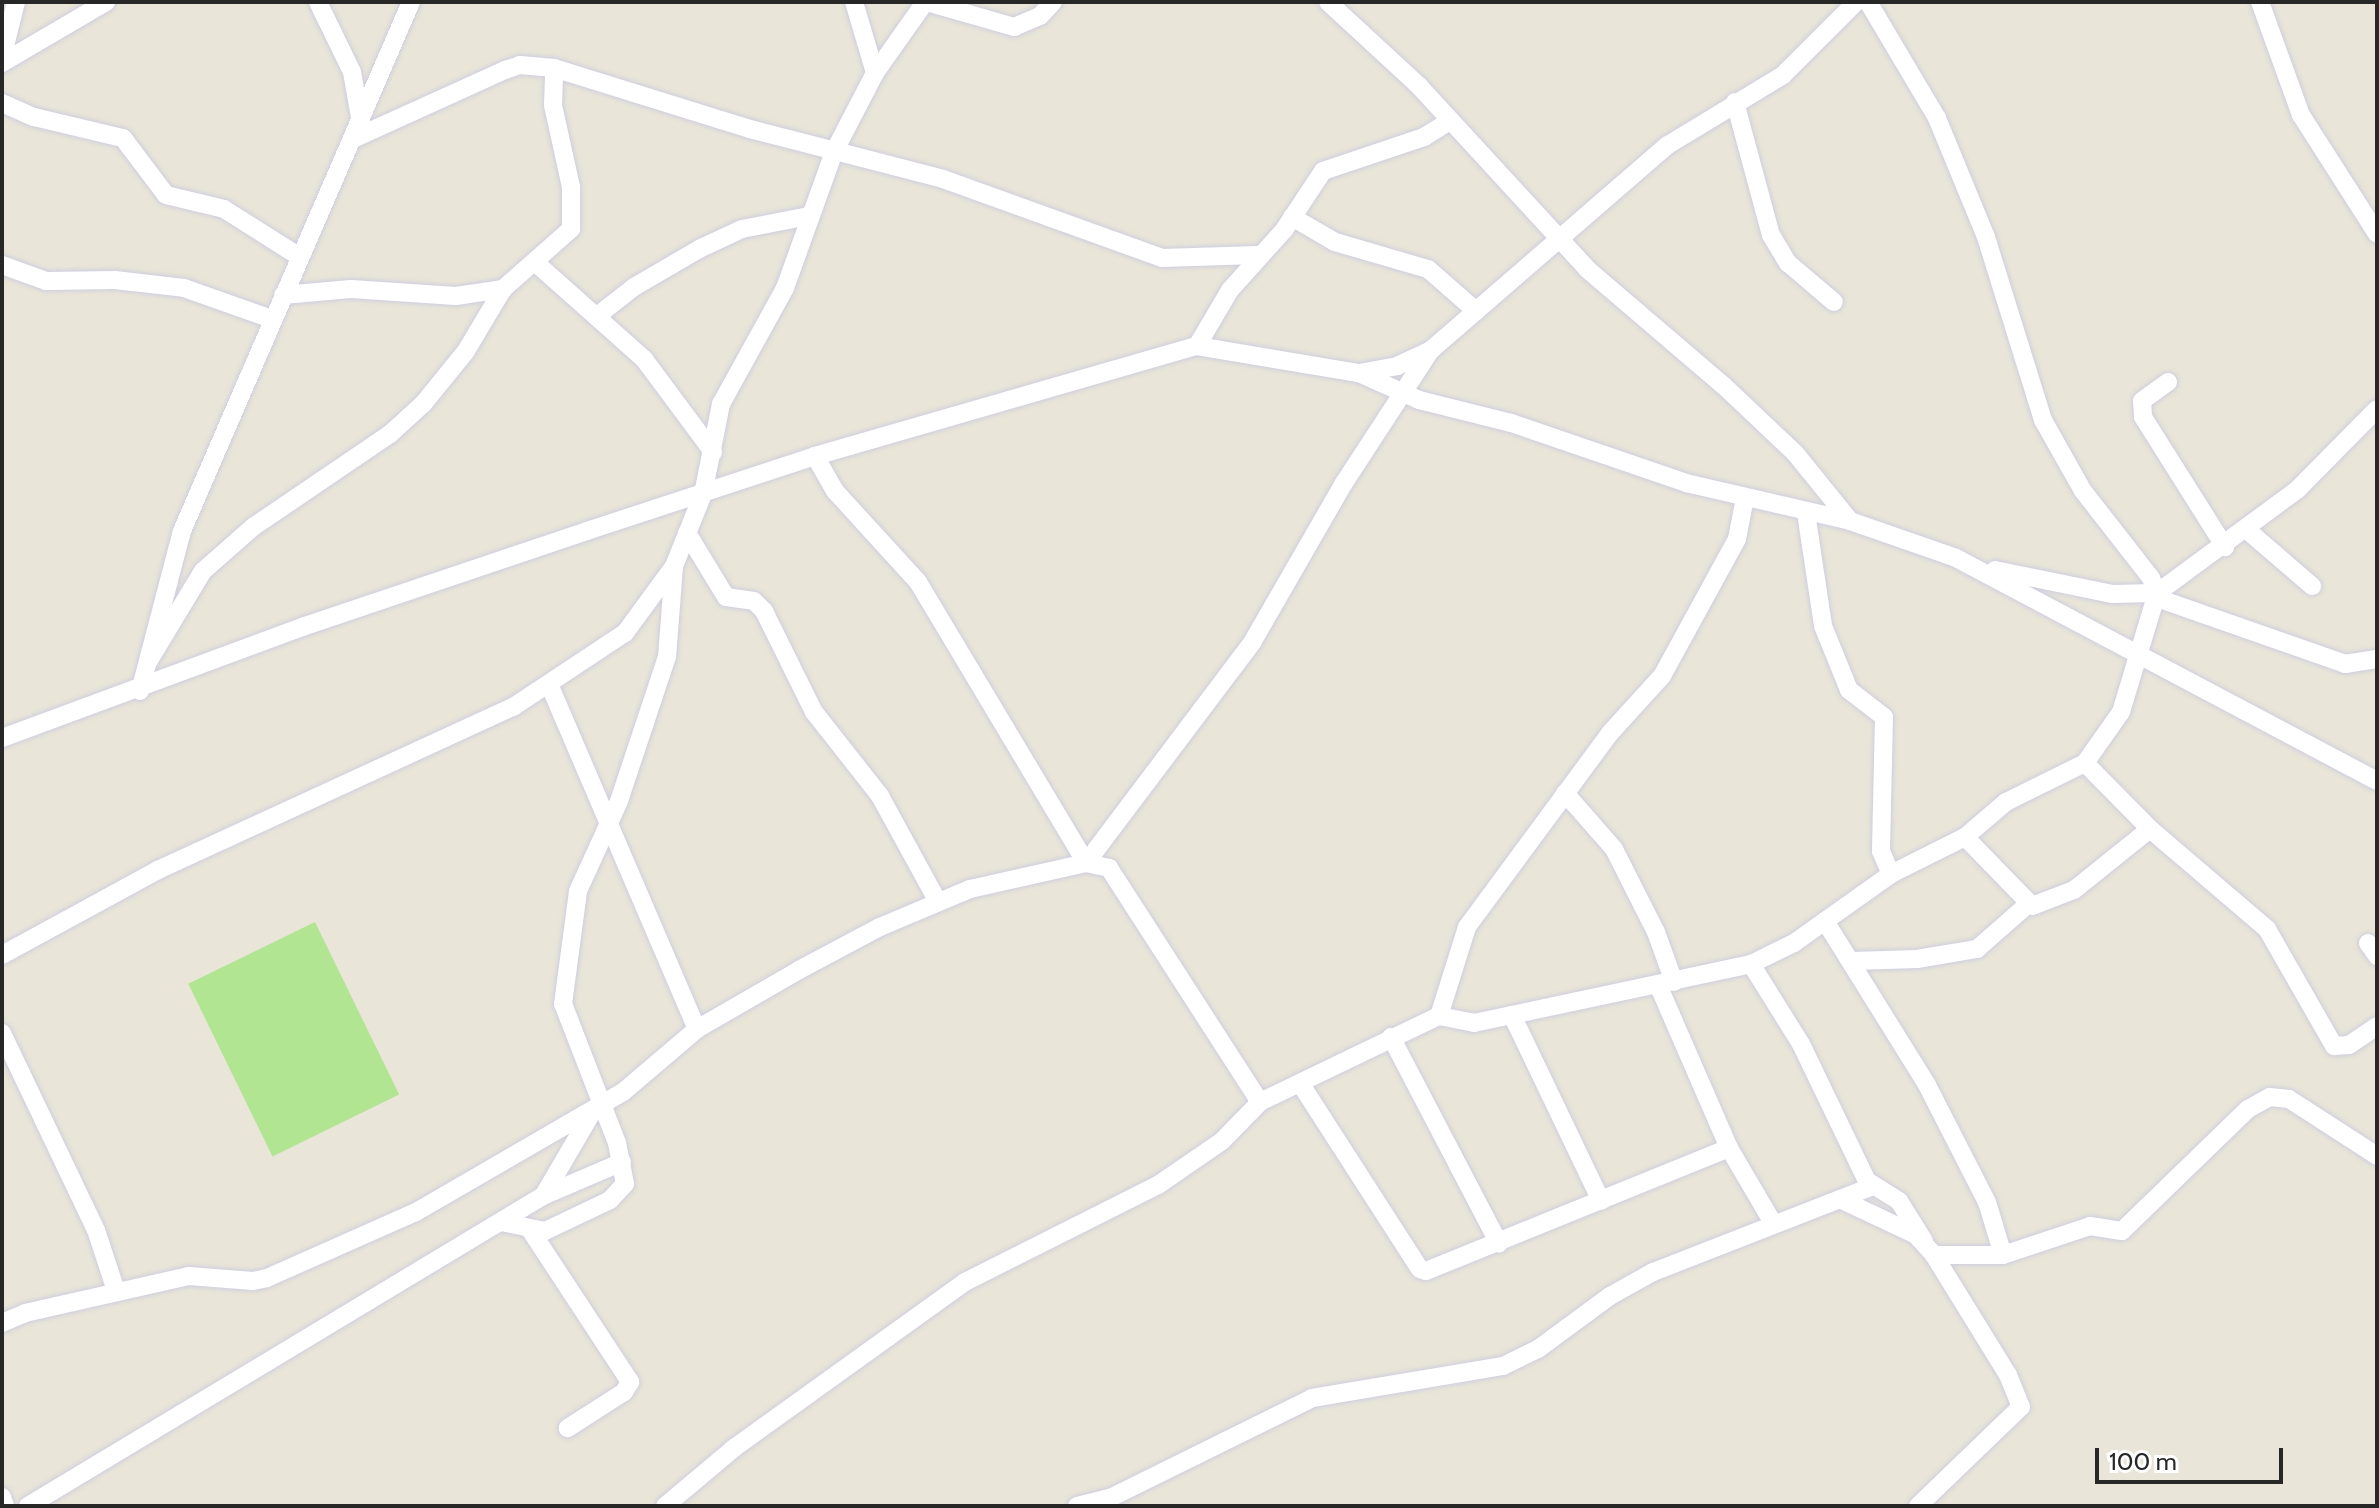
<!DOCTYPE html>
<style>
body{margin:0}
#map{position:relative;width:2379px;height:1508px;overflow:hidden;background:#e9e5d8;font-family:Cabin,sans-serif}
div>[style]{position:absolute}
.pitch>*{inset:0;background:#b1e592;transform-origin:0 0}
.roads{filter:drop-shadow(0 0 2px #cecedf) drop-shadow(0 0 2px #cecedf)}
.minor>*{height:18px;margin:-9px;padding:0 9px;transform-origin:9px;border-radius:9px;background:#fff}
span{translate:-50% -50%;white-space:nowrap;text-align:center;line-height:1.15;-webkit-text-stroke:7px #fff;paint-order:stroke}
.frame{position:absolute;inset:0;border:4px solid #272727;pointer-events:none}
.scale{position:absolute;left:2095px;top:1448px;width:188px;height:36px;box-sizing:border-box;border:4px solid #272727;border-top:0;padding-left:10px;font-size:24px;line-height:28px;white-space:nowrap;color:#272727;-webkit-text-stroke:6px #fff;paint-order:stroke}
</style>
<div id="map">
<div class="pitch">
<i style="left:315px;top:922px;width:192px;height:141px;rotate:64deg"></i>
</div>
<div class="roads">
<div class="minor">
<i style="left:318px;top:2px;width:78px;rotate:64.1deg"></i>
<i style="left:352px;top:72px;width:52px;rotate:80deg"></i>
<i style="left:854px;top:2px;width:74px;rotate:73.5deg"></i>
<i style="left:927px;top:2px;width:91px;rotate:16deg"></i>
<i style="left:1014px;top:27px;width:28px;rotate:-23deg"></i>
<i style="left:1040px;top:16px;width:19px;rotate:-47deg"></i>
<i style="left:1328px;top:2px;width:124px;rotate:42.7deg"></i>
<i style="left:1419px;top:86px;width:248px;rotate:47.4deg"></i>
<i style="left:1587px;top:269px;width:179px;rotate:40.5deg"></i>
<i style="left:1723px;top:385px;width:99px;rotate:43.4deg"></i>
<i style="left:1795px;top:453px;width:87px;rotate:51deg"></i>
<i style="left:2260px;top:2px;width:120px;rotate:70.1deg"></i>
<i style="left:2301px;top:115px;width:141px;rotate:57.4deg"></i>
<i style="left:2px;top:58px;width:58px;rotate:-76deg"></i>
<i style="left:2px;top:63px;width:121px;rotate:-30.4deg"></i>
<i style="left:1735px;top:102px;width:138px;rotate:74.9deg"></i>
<i style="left:1771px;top:235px;width:33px;rotate:59deg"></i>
<i style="left:1788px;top:263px;width:60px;rotate:40.3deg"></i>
<i style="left:2px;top:103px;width:35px;rotate:24deg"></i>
<i style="left:34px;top:117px;width:91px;rotate:13.3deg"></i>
<i style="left:123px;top:138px;width:71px;rotate:53deg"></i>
<i style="left:166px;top:195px;width:60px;rotate:13.6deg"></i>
<i style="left:224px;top:209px;width:90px;rotate:32.3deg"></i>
<i style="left:355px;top:138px;width:165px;rotate:-24.4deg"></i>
<i style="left:505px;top:70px;width:16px;rotate:-18deg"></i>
<i style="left:520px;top:65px;width:34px;rotate:5deg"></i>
<i style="left:554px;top:68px;width:205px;rotate:17.3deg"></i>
<i style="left:750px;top:129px;width:199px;rotate:14.5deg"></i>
<i style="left:943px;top:179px;width:233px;rotate:19.8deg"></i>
<i style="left:1162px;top:258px;width:95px;rotate:-1.8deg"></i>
<i style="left:1292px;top:217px;width:50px;rotate:30.2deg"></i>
<i style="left:1335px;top:242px;width:97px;rotate:16.2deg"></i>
<i style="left:1428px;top:269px;width:64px;rotate:41.2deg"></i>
<i style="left:537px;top:264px;width:143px;rotate:41.6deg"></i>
<i style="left:644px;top:359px;width:116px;rotate:53.4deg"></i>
<i style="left:2px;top:265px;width:47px;rotate:20deg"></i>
<i style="left:46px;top:281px;width:69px;rotate:-0.8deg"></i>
<i style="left:115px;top:280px;width:69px;rotate:6.6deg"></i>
<i style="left:184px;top:288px;width:93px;rotate:19.4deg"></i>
<i style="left:283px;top:295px;width:68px;rotate:-5deg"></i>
<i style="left:351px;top:289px;width:105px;rotate:3.8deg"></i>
<i style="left:456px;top:296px;width:48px;rotate:-8.5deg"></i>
<i style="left:597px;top:316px;width:47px;rotate:-38.1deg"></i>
<i style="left:634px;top:287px;width:75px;rotate:-30.3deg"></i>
<i style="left:699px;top:249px;width:47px;rotate:-24.9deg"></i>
<i style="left:742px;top:229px;width:68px;rotate:-11deg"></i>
<i style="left:1197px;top:346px;width:65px;rotate:-59.5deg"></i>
<i style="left:1230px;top:290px;width:81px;rotate:-48deg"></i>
<i style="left:1284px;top:230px;width:71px;rotate:-56.5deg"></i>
<i style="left:1323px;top:171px;width:107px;rotate:-18.6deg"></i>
<i style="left:1424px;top:137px;width:31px;rotate:-32deg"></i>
<i style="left:1359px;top:373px;width:39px;rotate:-10deg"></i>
<i style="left:1397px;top:366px;width:38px;rotate:-25deg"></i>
<i style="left:1431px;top:350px;width:313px;rotate:-40.9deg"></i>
<i style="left:1668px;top:145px;width:135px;rotate:-31.3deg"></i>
<i style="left:1783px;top:75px;width:103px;rotate:-45deg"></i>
<i style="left:2168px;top:382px;width:32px;rotate:144deg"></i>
<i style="left:2142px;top:401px;width:16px;rotate:86deg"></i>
<i style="left:2143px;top:417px;width:154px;rotate:57.8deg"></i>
<i style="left:815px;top:456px;width:40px;rotate:60.3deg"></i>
<i style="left:835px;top:491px;width:123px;rotate:47.6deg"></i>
<i style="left:918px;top:582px;width:327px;rotate:59.1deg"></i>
<i style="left:1806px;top:513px;width:114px;rotate:81.4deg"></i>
<i style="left:1823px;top:626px;width:69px;rotate:67.9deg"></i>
<i style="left:1849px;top:690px;width:44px;rotate:37.6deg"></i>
<i style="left:1884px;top:717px;width:134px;rotate:91.3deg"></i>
<i style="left:1881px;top:851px;width:25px;rotate:67deg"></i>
<i style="left:2247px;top:530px;width:86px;rotate:40.7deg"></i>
<i style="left:687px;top:533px;width:75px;rotate:58.6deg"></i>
<i style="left:726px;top:597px;width:28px;rotate:8deg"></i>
<i style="left:754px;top:601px;width:14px;rotate:45deg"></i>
<i style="left:764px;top:611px;width:113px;rotate:63.7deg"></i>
<i style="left:814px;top:712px;width:107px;rotate:51.8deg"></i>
<i style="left:880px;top:796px;width:119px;rotate:61.3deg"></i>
<i style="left:1995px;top:570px;width:119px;rotate:11.6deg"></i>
<i style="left:2112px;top:594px;width:45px;rotate:-1.3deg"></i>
<i style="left:2157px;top:593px;width:175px;rotate:-36.4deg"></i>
<i style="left:2298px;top:489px;width:112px;rotate:-45.4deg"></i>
<i style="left:2157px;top:598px;width:199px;rotate:19.3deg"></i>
<i style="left:2345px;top:664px;width:32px;rotate:-9deg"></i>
<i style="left:148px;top:662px;width:106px;rotate:-58.9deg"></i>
<i style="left:203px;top:571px;width:67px;rotate:-41.3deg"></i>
<i style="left:253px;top:527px;width:166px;rotate:-34.2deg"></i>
<i style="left:390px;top:434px;width:45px;rotate:-42.3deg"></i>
<i style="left:423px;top:404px;width:68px;rotate:-50.9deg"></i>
<i style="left:466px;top:351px;width:72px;rotate:-59.2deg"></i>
<i style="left:503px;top:289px;width:91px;rotate:-41.4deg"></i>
<i style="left:571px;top:229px;width:42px;rotate:-90deg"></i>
<i style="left:571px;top:187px;width:84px;rotate:-102.4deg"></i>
<i style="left:553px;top:105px;width:37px;rotate:-88deg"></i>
<i style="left:549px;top:684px;width:375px;rotate:66.8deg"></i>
<i style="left:140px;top:691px;width:165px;rotate:-75.3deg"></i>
<i style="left:182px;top:531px;width:576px;rotate:-66.59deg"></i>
<i style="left:2px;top:738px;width:323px;rotate:-20.3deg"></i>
<i style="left:305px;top:626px;width:298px;rotate:-18.6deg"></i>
<i style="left:587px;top:531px;width:240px;rotate:-18.2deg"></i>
<i style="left:815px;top:456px;width:398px;rotate:-16.1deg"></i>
<i style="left:1197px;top:346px;width:164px;rotate:9.5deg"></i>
<i style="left:1359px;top:373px;width:66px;rotate:24.2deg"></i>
<i style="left:1419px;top:400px;width:95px;rotate:14deg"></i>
<i style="left:1511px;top:423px;width:185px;rotate:18.9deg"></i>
<i style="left:1686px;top:483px;width:168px;rotate:13deg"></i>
<i style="left:1850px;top:521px;width:112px;rotate:19.2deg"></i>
<i style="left:1956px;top:558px;width:476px;rotate:27.9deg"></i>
<i style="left:2085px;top:763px;width:93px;rotate:45.4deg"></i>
<i style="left:2150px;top:829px;width:154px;rotate:40.5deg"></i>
<i style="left:2267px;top:929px;width:135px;rotate:60.2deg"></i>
<i style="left:2334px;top:1046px;width:15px;rotate:-4deg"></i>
<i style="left:2349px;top:1045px;width:34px;rotate:-34deg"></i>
<i style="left:1565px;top:793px;width:74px;rotate:48.8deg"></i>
<i style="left:1614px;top:849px;width:93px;rotate:63.2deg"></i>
<i style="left:1656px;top:932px;width:53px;rotate:70.2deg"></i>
<i style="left:1965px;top:837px;width:96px;rotate:45.8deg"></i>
<i style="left:2032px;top:906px;width:45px;rotate:-20.9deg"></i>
<i style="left:2074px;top:890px;width:97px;rotate:-38.8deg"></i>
<i style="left:1086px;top:863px;width:278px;rotate:-53deg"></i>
<i style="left:1253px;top:641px;width:182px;rotate:-60.1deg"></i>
<i style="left:1344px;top:483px;width:158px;rotate:-56.9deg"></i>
<i style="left:1825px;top:921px;width:193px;rotate:58.1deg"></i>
<i style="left:1927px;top:1085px;width:131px;rotate:62.9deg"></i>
<i style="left:1987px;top:1202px;width:55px;rotate:73.2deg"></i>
<i style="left:2368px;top:943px;width:16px;rotate:55deg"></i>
<i style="left:2px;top:955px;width:178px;rotate:-28.6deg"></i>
<i style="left:158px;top:870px;width:391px;rotate:-24.7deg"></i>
<i style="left:513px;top:707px;width:134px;rotate:-33.5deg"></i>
<i style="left:625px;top:633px;width:83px;rotate:-53.8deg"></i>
<i style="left:1852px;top:961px;width:65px;rotate:-1.8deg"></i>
<i style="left:1917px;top:959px;width:61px;rotate:-9.5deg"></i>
<i style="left:1977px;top:949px;width:67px;rotate:-41.3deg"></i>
<i style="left:1751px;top:964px;width:94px;rotate:58deg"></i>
<i style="left:1801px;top:1044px;width:152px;rotate:64.3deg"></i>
<i style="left:1867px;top:1181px;width:38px;rotate:32deg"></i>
<i style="left:1899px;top:1201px;width:47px;rotate:58deg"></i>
<i style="left:1659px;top:987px;width:176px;rotate:66.5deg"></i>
<i style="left:1729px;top:1148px;width:87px;rotate:59.6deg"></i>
<i style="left:1512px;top:1015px;width:206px;rotate:64.4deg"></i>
<i style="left:1439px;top:1016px;width:93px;rotate:-72.5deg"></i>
<i style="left:1467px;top:927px;width:242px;rotate:-53.6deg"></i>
<i style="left:1611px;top:732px;width:76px;rotate:-47.7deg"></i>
<i style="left:1662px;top:676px;width:156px;rotate:-61.3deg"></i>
<i style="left:1737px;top:539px;width:42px;rotate:-79deg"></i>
<i style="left:2px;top:1033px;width:218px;rotate:64.5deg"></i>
<i style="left:96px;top:1230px;width:64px;rotate:71.8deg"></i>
<i style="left:1391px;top:1037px;width:233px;rotate:62.4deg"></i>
<i style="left:1300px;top:1083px;width:221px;rotate:57.2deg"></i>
<i style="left:1420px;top:1269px;width:6px;rotate:18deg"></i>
<i style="left:1426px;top:1271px;width:327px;rotate:-22.1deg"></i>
<i style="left:545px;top:1193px;width:97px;rotate:-59.7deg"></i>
<i style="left:1840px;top:1199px;width:84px;rotate:25.3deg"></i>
<i style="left:1916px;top:1235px;width:27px;rotate:48deg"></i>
<i style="left:1934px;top:1255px;width:69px"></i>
<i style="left:2003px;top:1255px;width:92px;rotate:-18.4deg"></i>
<i style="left:2090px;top:1226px;width:32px;rotate:9deg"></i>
<i style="left:2122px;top:1231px;width:175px;rotate:-44.1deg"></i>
<i style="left:2248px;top:1109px;width:25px;rotate:-29deg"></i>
<i style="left:2270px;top:1097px;width:19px;rotate:6deg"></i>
<i style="left:2289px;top:1099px;width:105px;rotate:32.9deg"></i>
<i style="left:501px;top:1222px;width:45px;rotate:11.6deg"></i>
<i style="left:545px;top:1231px;width:72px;rotate:-25.5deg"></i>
<i style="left:610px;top:1200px;width:22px;rotate:-47deg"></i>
<i style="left:625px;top:1184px;width:42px;rotate:-101deg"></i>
<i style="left:617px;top:1143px;width:149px;rotate:-111.2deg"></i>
<i style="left:563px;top:1004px;width:114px;rotate:-82.4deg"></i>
<i style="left:578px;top:891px;width:99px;rotate:-65.5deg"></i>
<i style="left:619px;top:801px;width:152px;rotate:-71.6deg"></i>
<i style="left:667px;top:657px;width:91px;rotate:-85.6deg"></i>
<i style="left:674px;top:566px;width:78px;rotate:-68.1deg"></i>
<i style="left:703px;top:494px;width:92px;rotate:-78.7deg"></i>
<i style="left:721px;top:404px;width:132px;rotate:-61.1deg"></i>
<i style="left:785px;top:288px;width:145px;rotate:-70.2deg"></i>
<i style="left:834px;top:152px;width:89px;rotate:-62.6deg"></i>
<i style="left:875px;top:73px;width:87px;rotate:-54.8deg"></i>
<i style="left:531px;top:1231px;width:181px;rotate:56.7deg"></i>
<i style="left:630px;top:1382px;width:12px;rotate:121deg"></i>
<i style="left:624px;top:1392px;width:67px;rotate:147.3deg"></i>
<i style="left:2px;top:1323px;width:25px;rotate:-23deg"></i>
<i style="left:25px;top:1313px;width:168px;rotate:-12.7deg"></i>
<i style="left:189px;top:1276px;width:64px;rotate:4.5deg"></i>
<i style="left:253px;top:1281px;width:14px;rotate:-12deg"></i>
<i style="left:267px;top:1278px;width:163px;rotate:-23.9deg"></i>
<i style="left:416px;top:1212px;width:239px;rotate:-30.1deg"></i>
<i style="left:623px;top:1092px;width:97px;rotate:-40.4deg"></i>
<i style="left:697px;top:1029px;width:118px;rotate:-30deg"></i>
<i style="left:799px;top:970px;width:92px;rotate:-28deg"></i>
<i style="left:880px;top:927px;width:98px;rotate:-22.9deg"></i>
<i style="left:970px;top:889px;width:119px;rotate:-12.6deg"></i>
<i style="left:1086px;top:863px;width:24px;rotate:12deg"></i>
<i style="left:1109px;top:868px;width:278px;rotate:57.2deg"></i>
<i style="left:1260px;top:1102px;width:199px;rotate:-25.7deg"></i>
<i style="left:1439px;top:1016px;width:36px;rotate:11deg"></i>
<i style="left:1474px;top:1023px;width:283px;rotate:-12deg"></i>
<i style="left:1751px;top:964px;width:48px;rotate:-26deg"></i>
<i style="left:1794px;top:943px;width:119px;rotate:-35.4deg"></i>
<i style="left:1891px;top:874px;width:83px;rotate:-26.6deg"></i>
<i style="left:1965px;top:837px;width:54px;rotate:-40.5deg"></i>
<i style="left:2006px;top:802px;width:88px;rotate:-26.3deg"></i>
<i style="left:2085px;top:763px;width:62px;rotate:-54.8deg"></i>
<i style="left:2121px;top:712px;width:124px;rotate:-73.2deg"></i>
<i style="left:2157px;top:593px;width:16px;rotate:-112deg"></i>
<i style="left:2151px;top:578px;width:110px;rotate:-128deg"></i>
<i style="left:2083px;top:491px;width:81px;rotate:-119.4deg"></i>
<i style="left:2043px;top:420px;width:192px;rotate:-107.3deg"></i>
<i style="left:1986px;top:237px;width:129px;rotate:-112.4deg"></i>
<i style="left:1937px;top:118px;width:135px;rotate:-120.7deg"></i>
<i style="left:2px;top:1497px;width:9px;rotate:72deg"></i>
<i style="left:28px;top:1506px;width:601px;rotate:-31.05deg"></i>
<i style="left:543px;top:1196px;width:86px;rotate:-23.3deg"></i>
<i style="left:665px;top:1506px;width:90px;rotate:-40deg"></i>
<i style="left:734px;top:1448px;width:284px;rotate:-35.7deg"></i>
<i style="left:965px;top:1282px;width:216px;rotate:-26.7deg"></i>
<i style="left:1158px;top:1185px;width:78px;rotate:-34.5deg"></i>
<i style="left:1222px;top:1141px;width:54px;rotate:-45.7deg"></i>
<i style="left:1077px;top:1506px;width:34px;rotate:-14deg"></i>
<i style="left:1110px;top:1498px;width:225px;rotate:-26.3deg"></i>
<i style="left:1312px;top:1398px;width:194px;rotate:-9.5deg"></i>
<i style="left:1503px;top:1366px;width:39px;rotate:-26deg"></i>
<i style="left:1538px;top:1349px;width:89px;rotate:-36.4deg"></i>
<i style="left:1610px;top:1296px;width:49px;rotate:-29.2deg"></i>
<i style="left:1653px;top:1272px;width:234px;rotate:-21.3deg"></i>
<i style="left:1918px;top:1506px;width:143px;rotate:-43.9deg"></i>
<i style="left:2021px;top:1407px;width:35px;rotate:-112deg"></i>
<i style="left:2008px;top:1375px;width:141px;rotate:-121.7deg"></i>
</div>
</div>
<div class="frame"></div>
<div class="scale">100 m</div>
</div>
